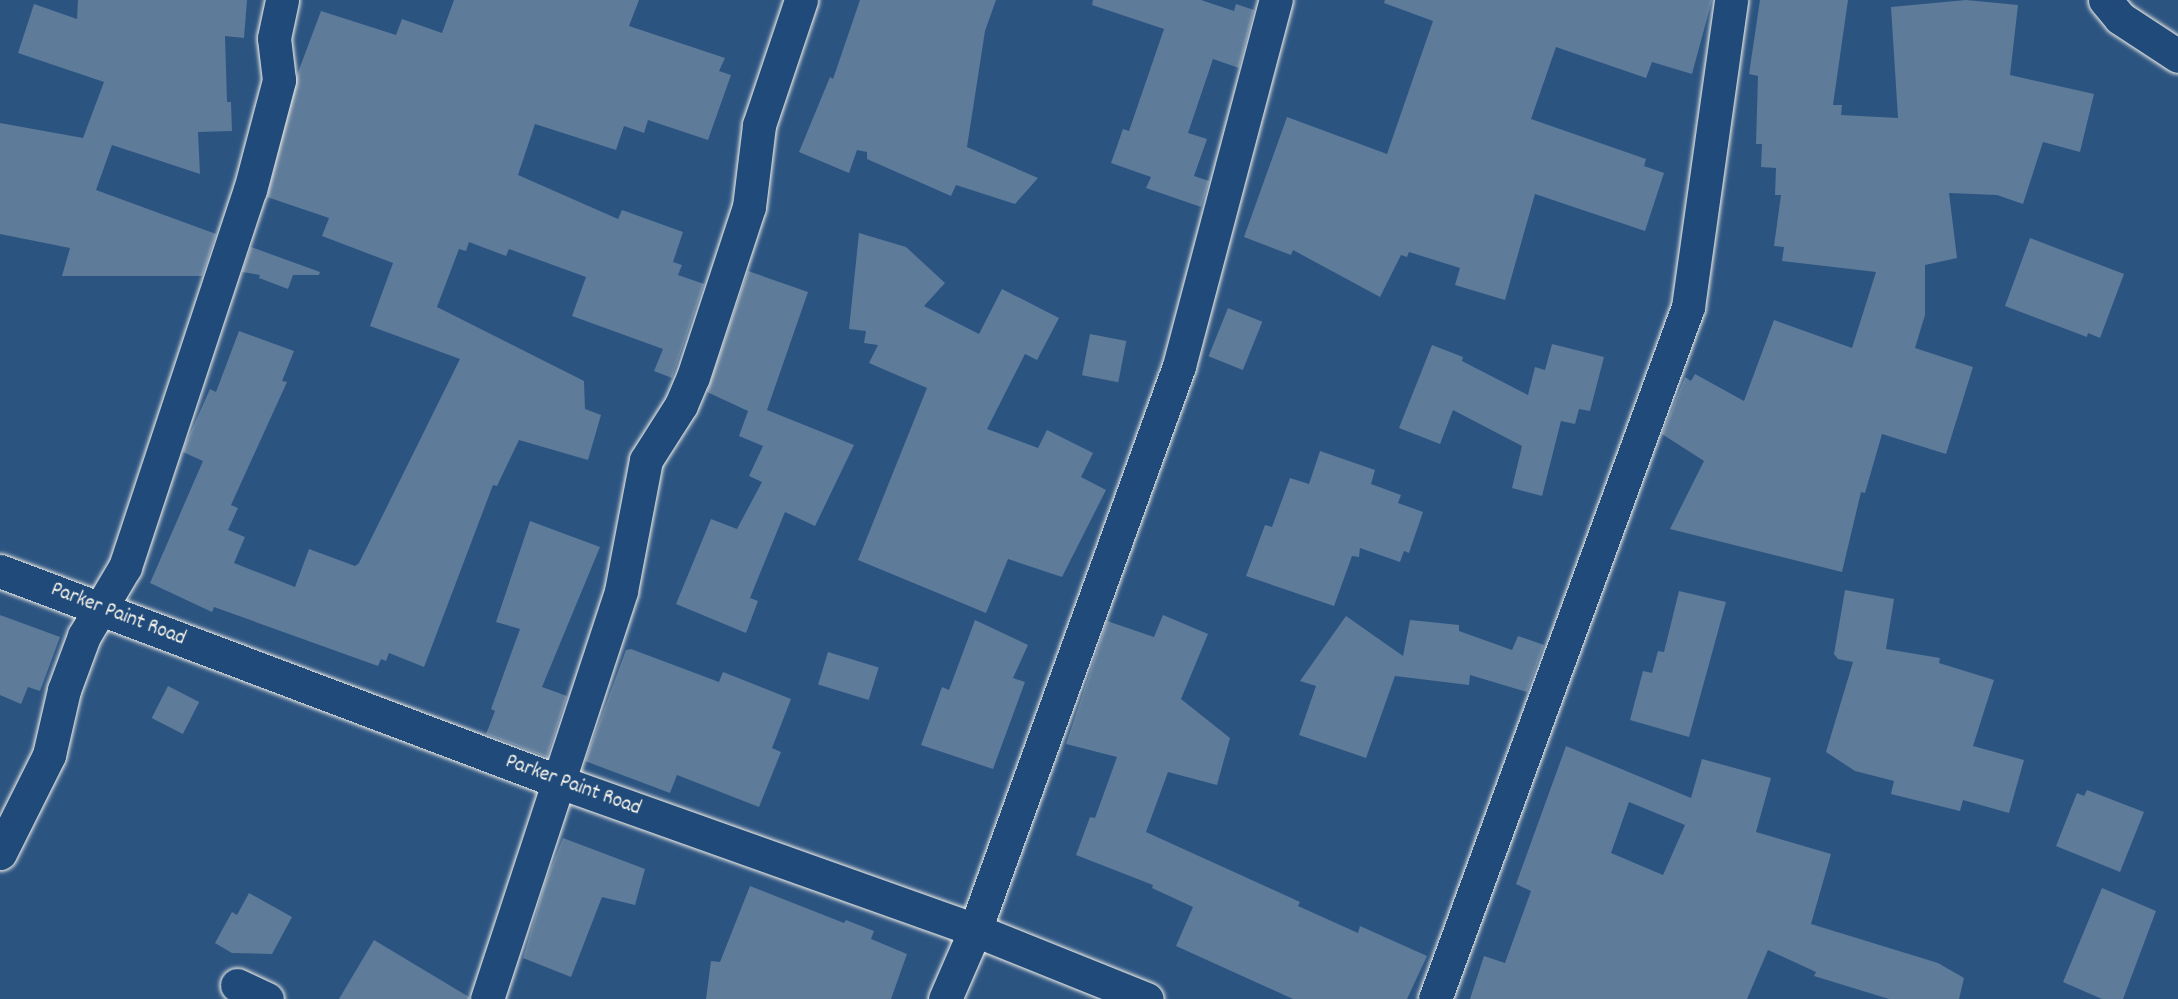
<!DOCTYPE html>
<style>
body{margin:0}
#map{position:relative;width:2178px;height:999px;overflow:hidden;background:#2c5481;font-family:Dekko,sans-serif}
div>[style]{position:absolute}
.building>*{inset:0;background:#5e7b9a;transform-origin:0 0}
.roads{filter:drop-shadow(0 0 2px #f4f1e8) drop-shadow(0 0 2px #f4f1e8)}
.minor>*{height:33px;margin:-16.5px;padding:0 16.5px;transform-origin:16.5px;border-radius:16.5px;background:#1f4a7a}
span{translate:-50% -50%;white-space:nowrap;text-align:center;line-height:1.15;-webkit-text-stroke:4.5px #1f4a7a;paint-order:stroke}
.street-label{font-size:21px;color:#f4f1e8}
</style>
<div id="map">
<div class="building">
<i style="clip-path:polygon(78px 0,247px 0,244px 38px,225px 36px,227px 102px,231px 102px,232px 131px,198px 132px,200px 174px,112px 145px,96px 190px,216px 234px,202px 276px,62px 276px,70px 248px,0 234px,0 123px,83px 138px,104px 82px,18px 53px,34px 4px,77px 19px)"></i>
<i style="clip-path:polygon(454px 0,639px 0,629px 26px,725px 58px,719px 71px,731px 75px,708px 140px,648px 120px,644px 133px,624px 126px,616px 150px,535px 124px,518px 175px,618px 219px,622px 210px,683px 232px,673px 262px,682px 265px,678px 275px,704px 284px,672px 378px,654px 371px,663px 349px,572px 316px,586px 277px,509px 249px,506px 256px,469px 242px,466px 251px,459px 249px,437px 307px,584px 381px,585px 409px,601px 415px,588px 460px,519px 440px,497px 486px,493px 485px,424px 667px,389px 653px,386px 661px,381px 659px,378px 666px,214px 607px,212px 612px,150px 583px,203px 461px,183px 452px,185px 445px,210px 389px,216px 392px,239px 331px,294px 351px,282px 381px,287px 382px,231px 505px,238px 508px,228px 530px,245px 537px,234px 563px,295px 587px,309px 549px,355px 566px,359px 563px,460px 359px,370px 326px,393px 263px,322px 236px,329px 218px,267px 197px,297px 75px,321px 11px,396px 35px,402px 19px,442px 33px)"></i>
<i style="clip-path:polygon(860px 0,996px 0,985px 31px,967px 147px,1038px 178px,1015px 204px,956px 185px,951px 196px,867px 159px,867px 152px,857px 150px,849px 173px,799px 152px,830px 77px,833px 79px)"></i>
<i style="clip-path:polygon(1093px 0,1201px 0,1234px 11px,1236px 4px,1254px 10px,1239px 68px,1213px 59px,1188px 133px,1207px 139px,1194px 176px,1209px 181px,1201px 207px,1146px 188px,1151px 177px,1111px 163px,1123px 129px,1129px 131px,1164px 29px,1092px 5px)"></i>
<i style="clip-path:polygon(1385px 0,1712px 0,1692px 74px,1652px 62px,1646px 78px,1556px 47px,1531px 119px,1646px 159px,1644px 166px,1664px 173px,1645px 231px,1535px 194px,1505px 300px,1455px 285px,1460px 268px,1409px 252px,1407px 257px,1401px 255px,1380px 297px,1293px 250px,1291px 255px,1244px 237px,1287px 117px,1387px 154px,1433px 21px,1384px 3px)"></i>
<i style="clip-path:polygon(1760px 0,1848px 0,1833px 105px,1842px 105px,1841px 115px,1898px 118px,1891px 7px,1966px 0,2018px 5px,2010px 75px,2094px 94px,2080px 152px,2043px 142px,2023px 204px,1997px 195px,1949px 193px,1957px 258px,1925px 265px,1925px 315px,1915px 348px,1973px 367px,1946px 454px,1882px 434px,1865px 493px,1861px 492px,1842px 572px,1670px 529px,1704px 461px,1662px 434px,1685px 377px,1691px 381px,1695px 374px,1744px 401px,1774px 320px,1852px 348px,1876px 272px,1782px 261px,1784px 247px,1774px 246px,1781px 195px,1775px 195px,1776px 168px,1761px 167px,1762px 144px,1756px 144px,1758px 76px,1749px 74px)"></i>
<i style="clip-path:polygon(859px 233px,906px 247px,945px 283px,924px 306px,979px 334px,1002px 289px,1059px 318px,1037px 360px,1025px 354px,987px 429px,1038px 448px,1047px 430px,1093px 453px,1081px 477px,1106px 490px,1062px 577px,1008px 559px,986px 613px,858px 560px,927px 388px,869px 363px,878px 345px,864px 343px,866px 331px,849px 329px)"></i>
<i style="clip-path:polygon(2030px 238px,2124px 274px,2100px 338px,2088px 333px,2087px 337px,2005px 306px)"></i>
<i style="clip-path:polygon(251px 247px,320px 272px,319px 275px,293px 275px,288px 289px,259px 278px,260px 275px,242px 272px)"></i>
<i style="clip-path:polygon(748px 271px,808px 292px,767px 410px,854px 445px,815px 526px,785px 512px,750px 598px,758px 601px,746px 633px,676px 604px,711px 519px,737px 529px,762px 482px,749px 476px,763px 446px,739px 436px,748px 411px,707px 392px)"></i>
<i style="left:1228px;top:308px;width:37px;height:52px;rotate:22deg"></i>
<i style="left:1090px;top:334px;width:37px;height:42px;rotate:11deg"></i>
<i style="clip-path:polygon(1552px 344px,1604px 357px,1590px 411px,1579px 409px,1575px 424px,1561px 421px,1542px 496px,1512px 488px,1522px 446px,1453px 410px,1440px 444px,1399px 428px,1432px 345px,1463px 357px,1462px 361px,1528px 395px,1535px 367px,1545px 370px)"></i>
<i style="clip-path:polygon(1320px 451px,1375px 470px,1371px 484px,1401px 495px,1398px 503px,1423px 512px,1409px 553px,1404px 551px,1400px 562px,1360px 548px,1359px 557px,1352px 556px,1334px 606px,1246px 576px,1265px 525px,1272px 527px,1290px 478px,1309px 484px)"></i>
<i style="clip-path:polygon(530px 521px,600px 547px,542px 687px,567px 696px,547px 757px,486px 734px,495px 711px,491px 709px,520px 629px,496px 622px)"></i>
<i style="clip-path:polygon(1845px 590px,1894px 599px,1886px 649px,1940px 658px,1939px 663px,1994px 680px,1973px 746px,2024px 760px,2009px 813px,1963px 800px,1960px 811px,1891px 794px,1894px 781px,1855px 771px,1826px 752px,1853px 662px,1838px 659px,1834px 654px)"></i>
<i style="clip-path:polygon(1679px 591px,1726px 602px,1689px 737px,1630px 720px,1643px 671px,1652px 673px,1658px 651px,1664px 652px)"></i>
<i style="clip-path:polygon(0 615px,60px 637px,40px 691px,28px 687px,21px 704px,0 695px)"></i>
<i style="clip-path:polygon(1163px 615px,1208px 634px,1181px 699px,1230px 738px,1217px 785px,1168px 772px,1146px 832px,1300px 902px,1298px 906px,1358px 933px,1360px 926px,1427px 956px,1407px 999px,1293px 999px,1176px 946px,1193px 907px,1152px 888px,1153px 885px,1076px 855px,1090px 817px,1095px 818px,1117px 757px,1066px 744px,1107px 621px,1154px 637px)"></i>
<i style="clip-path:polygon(1346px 616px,1403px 656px,1410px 620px,1459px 625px,1459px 631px,1512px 650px,1518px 636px,1544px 645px,1527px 692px,1470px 675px,1469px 685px,1395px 676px,1366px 758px,1299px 735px,1316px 686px,1300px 681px)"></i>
<i style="clip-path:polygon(975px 620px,1028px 645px,1013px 678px,1025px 682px,993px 769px,921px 745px,942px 687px,949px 690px)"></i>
<i style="clip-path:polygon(631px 649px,719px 682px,723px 672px,791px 699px,772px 748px,781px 752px,759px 807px,677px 775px,670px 793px,585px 761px,626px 650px)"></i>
<i style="left:828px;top:652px;width:53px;height:34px;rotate:17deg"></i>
<i style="left:168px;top:686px;width:35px;height:36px;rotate:27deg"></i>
<i style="clip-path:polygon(evenodd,1566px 746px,1691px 798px,1702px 759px,1771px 778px,1756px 832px,1831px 854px,1811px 924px,1938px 963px,1964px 978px,1959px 999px,1889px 999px,1814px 976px,1816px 972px,1768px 950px,1747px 999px,1470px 999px,1484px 956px,1505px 963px,1531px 891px,1516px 884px,1566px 746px,1629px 802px,1685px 825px,1663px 875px,1611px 853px,1629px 802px)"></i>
<i style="clip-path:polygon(2087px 790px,2144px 812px,2120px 872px,2056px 846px,2077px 793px,2084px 796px)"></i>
<i style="clip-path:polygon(563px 838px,645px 869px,635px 905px,602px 897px,571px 977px,523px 958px,545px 883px)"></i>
<i style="clip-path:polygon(750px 886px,844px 923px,846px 920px,874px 931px,871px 939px,907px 954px,891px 999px,706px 999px,711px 961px,720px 962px)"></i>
<i style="clip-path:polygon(2102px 888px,2156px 911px,2123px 999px,2102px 999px,2063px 982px)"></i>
<i style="clip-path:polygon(249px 893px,292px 917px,272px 954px,232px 953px,215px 943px,232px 912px,237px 915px)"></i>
<i style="clip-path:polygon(374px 940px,469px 997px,469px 999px,339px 999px)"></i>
</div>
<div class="roads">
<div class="minor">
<i style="left:2105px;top:0;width:23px;rotate:50deg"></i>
<i style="left:2120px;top:18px;width:69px;rotate:33.2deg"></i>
<i style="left:0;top:571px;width:595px;rotate:20.66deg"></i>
<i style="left:557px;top:781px;width:444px;rotate:19.6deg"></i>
<i style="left:975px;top:930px;width:185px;rotate:21.9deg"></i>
<i style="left:0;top:853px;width:110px;rotate:-63.4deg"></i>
<i style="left:49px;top:755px;width:67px;rotate:-77deg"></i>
<i style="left:64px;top:690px;width:58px;rotate:-69.7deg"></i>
<i style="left:84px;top:636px;width:80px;rotate:-59.3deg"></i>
<i style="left:125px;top:567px;width:397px;rotate:-71.7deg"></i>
<i style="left:250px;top:190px;width:114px;rotate:-75.2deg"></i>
<i style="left:279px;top:80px;width:42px;rotate:-96.8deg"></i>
<i style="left:274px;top:38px;width:39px;rotate:-78deg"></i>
<i style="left:237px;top:985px;width:33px;rotate:25deg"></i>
<i style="left:487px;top:999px;width:429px;rotate:-71.8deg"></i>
<i style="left:621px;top:591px;width:133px;rotate:-79.2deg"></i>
<i style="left:646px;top:460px;width:65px;rotate:-57.5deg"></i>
<i style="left:681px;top:405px;width:30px;rotate:-67deg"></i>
<i style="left:693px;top:377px;width:179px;rotate:-71.8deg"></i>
<i style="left:749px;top:207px;width:83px;rotate:-83deg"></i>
<i style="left:759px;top:125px;width:132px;rotate:-71.4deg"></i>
<i style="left:945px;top:999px;width:75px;rotate:-66.5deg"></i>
<i style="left:975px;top:930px;width:600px;rotate:-70.11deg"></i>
<i style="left:1179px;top:366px;width:379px;rotate:-75.2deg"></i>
<i style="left:1435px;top:999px;width:737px;rotate:-69.92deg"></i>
<i style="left:1688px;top:307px;width:310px;rotate:-82deg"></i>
</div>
</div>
<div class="street-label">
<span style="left:118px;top:615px;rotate:21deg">Parker Paint Road</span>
<span style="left:573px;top:786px;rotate:20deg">Parker Paint Road</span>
</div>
</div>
